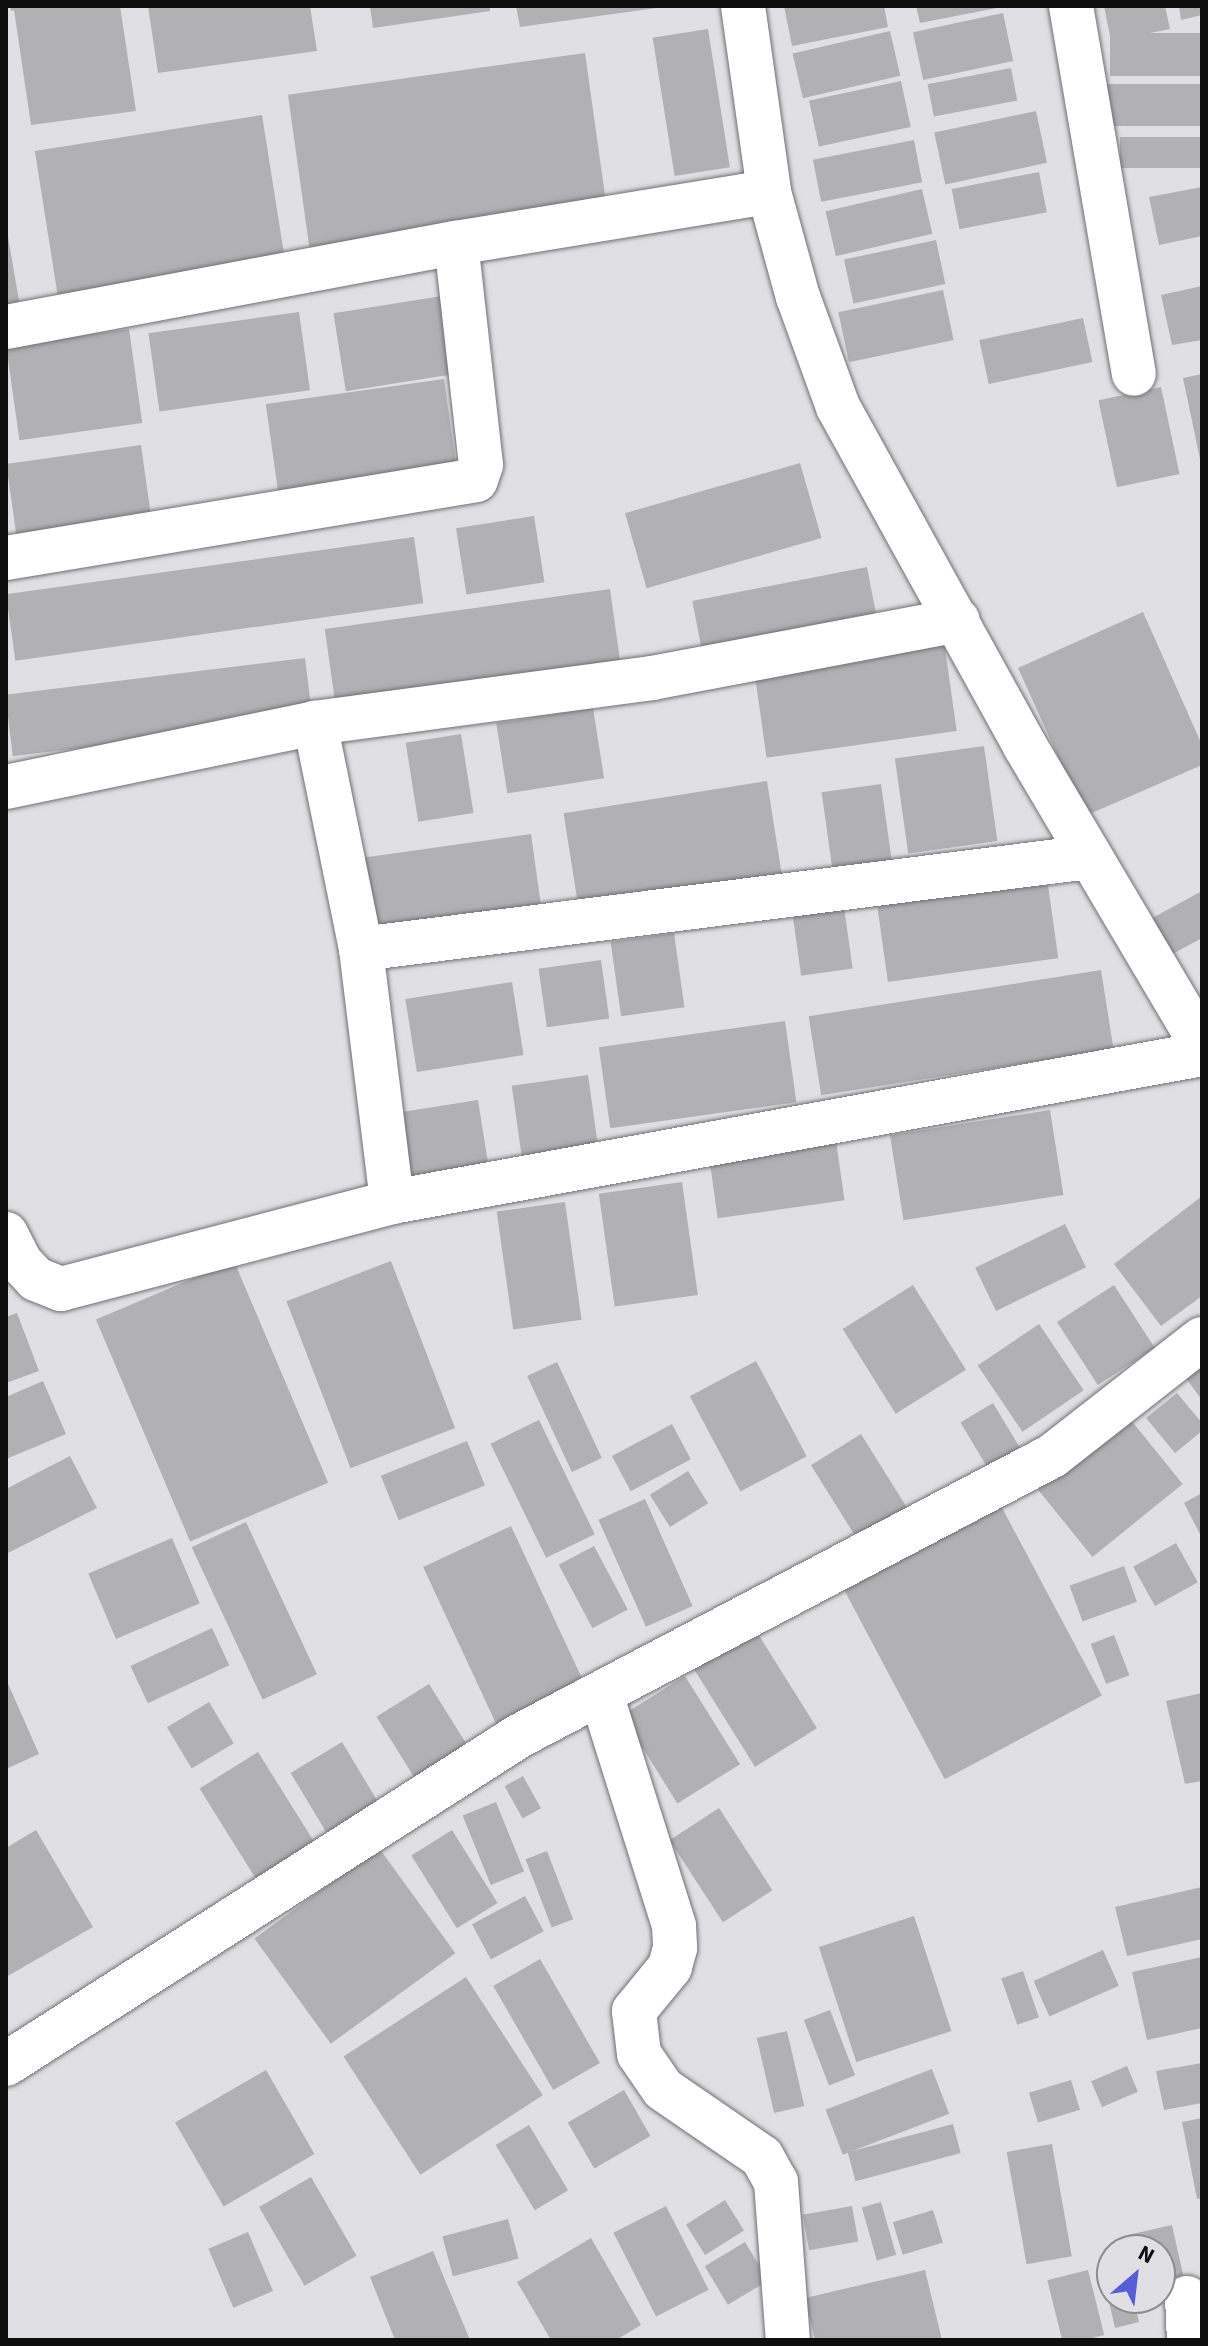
<!DOCTYPE html>
<style>
body{margin:0}
#map{position:relative;width:1208px;height:2346px;overflow:hidden;background:#e0dfe3;font-family:"Source Sans 3",sans-serif}
div>[style]{position:absolute}
.building>*{inset:0;background:#b1b1b4;transform-origin:0 0}
.roads{filter:drop-shadow(0 0 2px #716f73) drop-shadow(0 0 2px #716f73)}
.minor>*{height:44px;margin:-22px;padding:0 22px;transform-origin:22px;border-radius:22px;background:#fff}
span{translate:-50% -50%;white-space:nowrap;text-align:center;line-height:1.15;-webkit-text-stroke:6px #e0dfe3;paint-order:stroke}
.frame{position:absolute;inset:0;border:8px solid #0f0e0f;pointer-events:none}
.north{position:absolute;left:1096px;top:2234px;width:80px;height:80px;box-sizing:border-box;background:#e0dfe3;border:2px solid #8c8b8e;border-radius:50%;rotate:28deg;font-size:22px;font-weight:700;line-height:32px;text-align:center;color:#0f0e0f}
.north::after{content:'';display:block;margin:auto;width:28px;height:36px;background:#555ed5;clip-path:polygon(50% 0,100% 100%,50% 72%,0 100%)}
</style>
<div id="map">
<div class="building">
<i style="clip-path:polygon(10px 6px,120px 6px,136px 111px,31px 125px,14px 10px,11px 11px)"></i>
<i style="clip-path:polygon(148px 6px,310px 6px,317px 51px,158px 73px)"></i>
<i style="clip-path:polygon(370px 6px,490px 6px,490px 11px,373px 28px)"></i>
<i style="clip-path:polygon(516px 6px,656px 6px,656px 8px,520px 27px)"></i>
<i style="clip-path:polygon(784px 6px,884px 6px,888px 27px,792px 46px)"></i>
<i style="clip-path:polygon(916px 6px,1002px 6px,1002px 7px,920px 23px)"></i>
<i style="clip-path:polygon(1104px 6px,1165px 6px,1170px 29px,1111px 41px)"></i>
<i style="clip-path:polygon(1179px 6px,1202px 6px,1202px 15px,1181px 20px)"></i>
<i style="left:1003px;top:13px;width:49px;height:92px;rotate:78deg"></i>
<i style="left:708px;top:29px;width:140px;height:56px;rotate:81deg"></i>
<i style="left:890px;top:31px;width:46px;height:100px;rotate:77deg"></i>
<i style="left:1202px;top:33px;width:43px;height:92px;rotate:90deg"></i>
<i style="left:585px;top:53px;width:156px;height:300px;rotate:82deg"></i>
<i style="left:1011px;top:68px;width:33px;height:85px;rotate:79deg"></i>
<i style="left:901px;top:81px;width:47px;height:94px;rotate:78deg"></i>
<i style="left:1202px;top:84px;width:42px;height:97px;rotate:90deg"></i>
<i style="left:1036px;top:111px;width:53px;height:104px;rotate:78deg"></i>
<i style="left:262px;top:115px;width:149px;height:230px;rotate:81deg"></i>
<i style="left:1202px;top:137px;width:31px;height:82px;rotate:90deg"></i>
<i style="left:914px;top:140px;width:43px;height:103px;rotate:79deg"></i>
<i style="left:1039px;top:172px;width:41px;height:89px;rotate:79deg"></i>
<i style="clip-path:polygon(1202px 187px,1202px 236px,1159px 245px,1149px 197px)"></i>
<i style="left:922px;top:189px;width:46px;height:99px;rotate:77deg"></i>
<i style="clip-path:polygon(6px 225px,21px 312px,6px 314px)"></i>
<i style="left:936px;top:240px;width:45px;height:94px;rotate:78deg"></i>
<i style="clip-path:polygon(1202px 286px,1202px 340px,1172px 345px,1161px 295px)"></i>
<i style="left:943px;top:290px;width:51px;height:107px;rotate:78deg"></i>
<i style="left:448px;top:295px;width:79px;height:116px;rotate:81deg"></i>
<i style="left:299px;top:312px;width:79px;height:152px;rotate:82deg"></i>
<i style="left:1083px;top:318px;width:45px;height:106px;rotate:78deg"></i>
<i style="left:129px;top:329px;width:95px;height:124px;rotate:82deg"></i>
<i style="clip-path:polygon(1202px 374px,1202px 463px,1201px 464px,1183px 378px)"></i>
<i style="left:444px;top:379px;width:97px;height:180px;rotate:82deg"></i>
<i style="left:1161px;top:387px;width:89px;height:64px;rotate:78deg"></i>
<i style="left:141px;top:445px;width:78px;height:136px;rotate:82deg"></i>
<i style="left:800px;top:463px;width:78px;height:182px;rotate:74deg"></i>
<i style="left:534px;top:516px;width:67px;height:79px;rotate:81deg"></i>
<i style="left:414px;top:537px;width:67px;height:412px;rotate:82deg"></i>
<i style="left:867px;top:567px;width:61px;height:178px;rotate:79deg"></i>
<i style="left:610px;top:589px;width:89px;height:288px;rotate:82deg"></i>
<i style="clip-path:polygon(1143px 612px,1202px 745px,1202px 765px,1085px 816px,1018px 668px)"></i>
<i style="left:944px;top:641px;width:91px;height:192px;rotate:82deg"></i>
<i style="left:305px;top:658px;width:62px;height:302px;rotate:83deg"></i>
<i style="left:593px;top:708px;width:71px;height:98px;rotate:81deg"></i>
<i style="left:461px;top:734px;width:80px;height:56px;rotate:81deg"></i>
<i style="left:984px;top:746px;width:96px;height:90px;rotate:82deg"></i>
<i style="left:767px;top:781px;width:107px;height:206px;rotate:81deg"></i>
<i style="left:881px;top:784px;width:95px;height:60px;rotate:82deg"></i>
<i style="left:531px;top:834px;width:88px;height:177px;rotate:82deg"></i>
<i style="left:1046px;top:871px;width:88px;height:172px;rotate:82deg"></i>
<i style="clip-path:polygon(1202px 891px,1202px 938px,1154px 964px,1134px 928px)"></i>
<i style="left:844px;top:907px;width:62px;height:52px;rotate:82deg"></i>
<i style="left:674px;top:933px;width:75px;height:64px;rotate:82deg"></i>
<i style="left:601px;top:960px;width:59px;height:63px;rotate:82deg"></i>
<i style="left:1101px;top:970px;width:80px;height:296px;rotate:81deg"></i>
<i style="left:512px;top:982px;width:74px;height:108px;rotate:81deg"></i>
<i style="left:785px;top:1021px;width:82px;height:188px;rotate:82deg"></i>
<i style="left:588px;top:1075px;width:77px;height:77px;rotate:82deg"></i>
<i style="left:478px;top:1100px;width:79px;height:82px;rotate:81deg"></i>
<i style="left:1050px;top:1110px;width:86px;height:162px;rotate:81deg"></i>
<i style="left:835px;top:1133px;width:68px;height:128px;rotate:82deg"></i>
<i style="left:682px;top:1182px;width:114px;height:84px;rotate:82deg"></i>
<i style="clip-path:polygon(1202px 1196px,1202px 1296px,1161px 1326px,1114px 1264px)"></i>
<i style="left:565px;top:1202px;width:119px;height:69px;rotate:82deg"></i>
<i style="left:1065px;top:1224px;width:48px;height:100px;rotate:64deg"></i>
<i style="left:234px;top:1261px;width:241px;height:150px;rotate:67deg"></i>
<i style="left:391px;top:1261px;width:179px;height:112px;rotate:69deg"></i>
<i style="left:913px;top:1285px;width:100px;height:83px;rotate:58deg"></i>
<i style="left:1114px;top:1285px;width:75px;height:68px;rotate:57deg"></i>
<i style="clip-path:polygon(17px 1313px,39px 1371px,6px 1383px,6px 1317px)"></i>
<i style="left:1039px;top:1324px;width:80px;height:74px;rotate:56deg"></i>
<i style="clip-path:polygon(1202px 1357px,1202px 1400px,1182px 1373px)"></i>
<i style="left:756px;top:1361px;width:108px;height:75px;rotate:62deg"></i>
<i style="left:557px;top:1362px;width:106px;height:33px;rotate:65deg"></i>
<i style="clip-path:polygon(43px 1381px,66px 1434px,6px 1459px,6px 1397px)"></i>
<i style="clip-path:polygon(1177px 1393px,1202px 1423px,1202px 1431px,1175px 1453px,1146px 1418px)"></i>
<i style="left:993px;top:1403px;width:65px;height:38px;rotate:59deg"></i>
<i style="left:1126px;top:1414px;width:90px;height:116px;rotate:51deg"></i>
<i style="left:539px;top:1420px;width:127px;height:54px;rotate:64deg"></i>
<i style="left:672px;top:1424px;width:40px;height:68px;rotate:62deg"></i>
<i style="left:861px;top:1434px;width:91px;height:59px;rotate:58deg"></i>
<i style="left:467px;top:1441px;width:48px;height:93px;rotate:68deg"></i>
<i style="clip-path:polygon(70px 1456px,97px 1508px,6px 1554px,6px 1489px)"></i>
<i style="left:688px;top:1471px;width:38px;height:45px;rotate:58deg"></i>
<i style="clip-path:polygon(1202px 1493px,1202px 1538px,1184px 1503px)"></i>
<i style="left:645px;top:1499px;width:117px;height:51px;rotate:66deg"></i>
<i style="left:1000px;top:1504px;width:217px;height:178px;rotate:62deg"></i>
<i style="left:246px;top:1522px;width:168px;height:60px;rotate:65deg"></i>
<i style="left:511px;top:1526px;width:180px;height:97px;rotate:65deg"></i>
<i style="left:172px;top:1538px;width:71px;height:91px;rotate:67deg"></i>
<i style="left:1176px;top:1543px;width:45px;height:49px;rotate:61deg"></i>
<i style="left:594px;top:1546px;width:72px;height:40px;rotate:62deg"></i>
<i style="left:1124px;top:1566px;width:38px;height:58px;rotate:70deg"></i>
<i style="left:212px;top:1628px;width:41px;height:90px;rotate:65deg"></i>
<i style="left:755px;top:1629px;width:117px;height:73px;rotate:58deg"></i>
<i style="left:1114px;top:1635px;width:43px;height:25px;rotate:69deg"></i>
<i style="left:685px;top:1676px;width:104px;height:74px;rotate:58deg"></i>
<i style="clip-path:polygon(6px 1679px,39px 1754px,6px 1769px)"></i>
<i style="left:429px;top:1684px;width:74px;height:62px;rotate:58deg"></i>
<i style="clip-path:polygon(1202px 1693px,1202px 1781px,1185px 1784px,1166px 1701px)"></i>
<i style="left:209px;top:1702px;width:48px;height:49px;rotate:59deg"></i>
<i style="left:342px;top:1742px;width:76px;height:60px;rotate:59deg"></i>
<i style="left:258px;top:1752px;width:107px;height:69px;rotate:58deg"></i>
<i style="left:523px;top:1776px;width:37px;height:21px;rotate:61deg"></i>
<i style="left:496px;top:1802px;width:75px;height:36px;rotate:68deg"></i>
<i style="left:719px;top:1808px;width:98px;height:59px;rotate:57deg"></i>
<i style="clip-path:polygon(36px 1830px,93px 1927px,6px 1977px,6px 1848px)"></i>
<i style="left:452px;top:1830px;width:86px;height:48px;rotate:58deg"></i>
<i style="left:379px;top:1848px;width:130px;height:154px;rotate:54deg"></i>
<i style="left:547px;top:1851px;width:73px;height:23px;rotate:69deg"></i>
<i style="clip-path:polygon(1202px 1887px,1202px 1939px,1127px 1956px,1115px 1907px)"></i>
<i style="left:525px;top:1896px;width:40px;height:60px;rotate:62deg"></i>
<i style="left:914px;top:1916px;width:121px;height:100px;rotate:72deg"></i>
<i style="left:1103px;top:1950px;width:39px;height:76px;rotate:66deg"></i>
<i style="clip-path:polygon(1202px 1957px,1202px 2028px,1147px 2040px,1132px 1972px)"></i>
<i style="left:540px;top:1959px;width:120px;height:54px;rotate:60deg"></i>
<i style="left:1023px;top:1971px;width:49px;height:23px;rotate:71deg"></i>
<i style="left:466px;top:1977px;width:141px;height:146px;rotate:57deg"></i>
<i style="left:830px;top:2010px;width:70px;height:28px;rotate:69deg"></i>
<i style="left:787px;top:2031px;width:77px;height:31px;rotate:77deg"></i>
<i style="clip-path:polygon(1202px 2063px,1202px 2103px,1164px 2110px,1156px 2071px)"></i>
<i style="left:1127px;top:2066px;width:28px;height:39px;rotate:67deg"></i>
<i style="left:932px;top:2069px;width:48px;height:114px;rotate:69deg"></i>
<i style="left:266px;top:2070px;width:97px;height:105px;rotate:60deg"></i>
<i style="left:1071px;top:2080px;width:31px;height:44px;rotate:73deg"></i>
<i style="left:624px;top:2090px;width:53px;height:65px;rotate:60deg"></i>
<i style="clip-path:polygon(1202px 2118px,1202px 2198px,1197px 2199px,1182px 2122px)"></i>
<i style="left:953px;top:2124px;width:30px;height:109px;rotate:75deg"></i>
<i style="left:529px;top:2125px;width:76px;height:39px;rotate:59deg"></i>
<i style="left:1052px;top:2144px;width:114px;height:46px;rotate:80deg"></i>
<i style="left:311px;top:2177px;width:91px;height:60px;rotate:60deg"></i>
<i style="left:725px;top:2200px;width:36px;height:46px;rotate:58deg"></i>
<i style="left:881px;top:2202px;width:55px;height:20px;rotate:74deg"></i>
<i style="left:666px;top:2206px;width:94px;height:59px;rotate:63deg"></i>
<i style="left:852px;top:2206px;width:36px;height:50px;rotate:80deg"></i>
<i style="left:933px;top:2210px;width:34px;height:42px;rotate:73deg"></i>
<i style="left:508px;top:2219px;width:41px;height:68px;rotate:75deg"></i>
<i style="clip-path:polygon(1172px 2225px,1184px 2279px,1160px 2285px,1160px 2250px,1131px 2250px,1128px 2235px)"></i>
<i style="left:248px;top:2232px;width:64px;height:43px;rotate:67deg"></i>
<i style="clip-path:polygon(591px 2238px,641px 2325px,616px 2340px,551px 2340px,517px 2282px)"></i>
<i style="left:745px;top:2242px;width:45px;height:47px;rotate:59deg"></i>
<i style="clip-path:polygon(433px 2251px,470px 2340px,395px 2340px,370px 2277px)"></i>
<i style="clip-path:polygon(925px 2270px,942px 2340px,815px 2340px,805px 2298px)"></i>
<i style="left:1088px;top:2270px;width:67px;height:42px;rotate:76deg"></i>
<i style="clip-path:polygon(1112px 2283px,1112px 2298px,1133px 2298px,1139px 2322px,1115px 2328px,1105px 2285px)"></i>
</div>
<div class="roads">
<div class="minor">
<i style="left:743px;top:6px;width:188px;rotate:82deg"></i>
<i style="left:769px;top:192px;width:109px;rotate:74.6deg"></i>
<i style="left:798px;top:297px;width:117px;rotate:70deg"></i>
<i style="left:838px;top:407px;width:387px;rotate:61.1deg"></i>
<i style="left:1025px;top:746px;width:347px;rotate:59.4deg"></i>
<i style="left:1071px;top:6px;width:373px;rotate:80.3deg"></i>
<i style="left:6px;top:327px;width:458px;rotate:-10.6deg"></i>
<i style="left:456px;top:243px;width:317px;rotate:-9.3deg"></i>
<i style="left:6px;top:558px;width:476px;rotate:-9.4deg"></i>
<i style="left:476px;top:480px;width:16px;rotate:-72deg"></i>
<i style="left:481px;top:465px;width:223px;rotate:-96.4deg"></i>
<i style="left:315px;top:723px;width:231px;rotate:78.5deg"></i>
<i style="left:361px;top:949px;width:255px;rotate:83deg"></i>
<i style="left:6px;top:787px;width:316px;rotate:-11.7deg"></i>
<i style="left:315px;top:723px;width:340px;rotate:-7.6deg"></i>
<i style="left:652px;top:678px;width:311px;rotate:-10.7deg"></i>
<i style="left:361px;top:949px;width:734px;rotate:-7.2deg"></i>
<i style="left:6px;top:1234px;width:33px;rotate:63deg"></i>
<i style="left:21px;top:1263px;width:22px;rotate:47deg"></i>
<i style="left:36px;top:1279px;width:27px;rotate:22deg"></i>
<i style="left:61px;top:1289px;width:342px;rotate:-14.7deg"></i>
<i style="left:392px;top:1202px;width:823px;rotate:-10.35deg"></i>
<i style="left:601px;top:1694px;width:243px;rotate:72.5deg"></i>
<i style="left:674px;top:1926px;width:22px;rotate:87deg"></i>
<i style="left:675px;top:1948px;width:20px;rotate:105deg"></i>
<i style="left:670px;top:1967px;width:57px;rotate:129.3deg"></i>
<i style="left:634px;top:2011px;width:43px;rotate:83.4deg"></i>
<i style="left:639px;top:2054px;width:42px;rotate:55.6deg"></i>
<i style="left:663px;top:2089px;width:120px;rotate:34.5deg"></i>
<i style="left:762px;top:2157px;width:29px;rotate:61deg"></i>
<i style="left:776px;top:2182px;width:158px;rotate:85.7deg"></i>
<i style="left:6px;top:2064px;width:609px;rotate:-32.59deg"></i>
<i style="left:519px;top:1736px;width:602px;rotate:-27.71deg"></i>
<i style="left:1052px;top:1456px;width:190px;rotate:-38deg"></i>
<i style="left:1187px;top:2298px;width:42px;rotate:87.3deg"></i>
</div>
</div>
<div class="frame"></div>
<div class="north">N</div>
</div>
